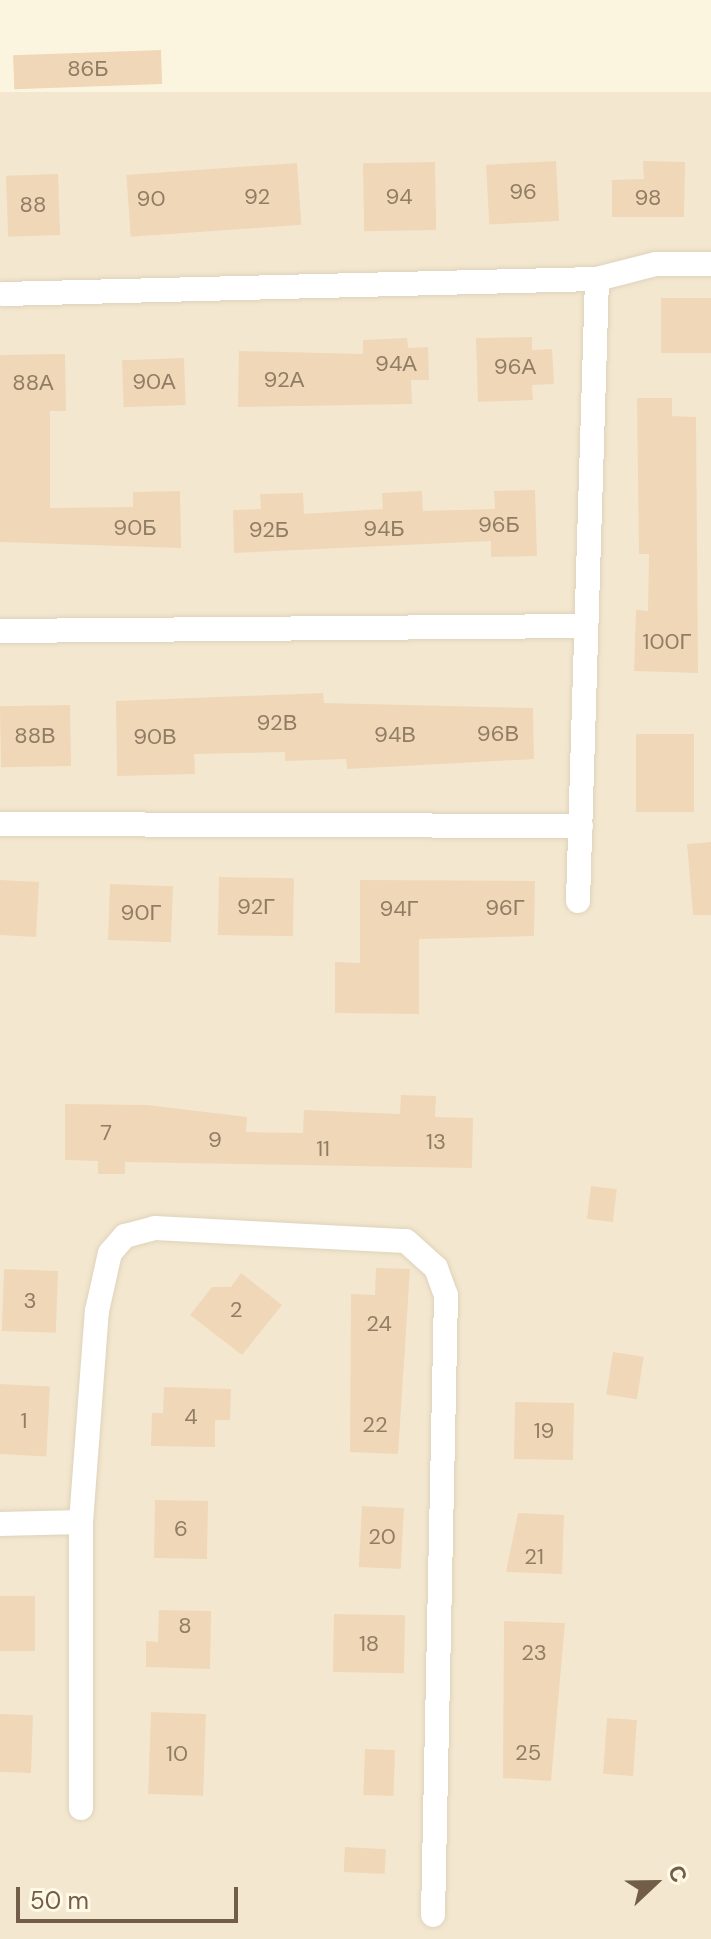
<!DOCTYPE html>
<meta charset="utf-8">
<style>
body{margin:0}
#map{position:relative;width:711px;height:1939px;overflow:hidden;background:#fbf5e0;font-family:"DM Sans",sans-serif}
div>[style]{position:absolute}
.residential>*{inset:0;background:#f3e8cf;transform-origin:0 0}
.building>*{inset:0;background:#f0d7b8;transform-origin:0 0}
.roads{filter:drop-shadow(0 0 2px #dfd2bc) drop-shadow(0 0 2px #dfd2bc)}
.minor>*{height:24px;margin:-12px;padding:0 12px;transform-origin:12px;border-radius:12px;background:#fff}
span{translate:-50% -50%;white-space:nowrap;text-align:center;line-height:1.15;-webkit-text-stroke:7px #fff9e6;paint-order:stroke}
.number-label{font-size:22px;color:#917c64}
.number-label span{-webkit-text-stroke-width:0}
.north{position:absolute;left:615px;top:1843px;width:80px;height:80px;-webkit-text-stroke:6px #fff9e6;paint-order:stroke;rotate:68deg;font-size:22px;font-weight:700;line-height:32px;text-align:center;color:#715d48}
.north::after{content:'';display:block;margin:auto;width:28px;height:36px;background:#715d48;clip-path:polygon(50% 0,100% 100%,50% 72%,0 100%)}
.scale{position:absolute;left:16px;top:1887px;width:222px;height:36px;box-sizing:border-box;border:4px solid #715d48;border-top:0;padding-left:10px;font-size:24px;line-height:28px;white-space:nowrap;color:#715d48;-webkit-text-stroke:6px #fff9e6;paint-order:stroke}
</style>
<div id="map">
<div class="residential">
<i style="left:711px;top:92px;width:1847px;height:712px;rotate:90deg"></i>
</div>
<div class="building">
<i style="left:161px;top:50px;width:34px;height:148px;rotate:88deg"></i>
<i style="left:556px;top:161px;width:60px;height:70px;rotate:87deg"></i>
<i style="clip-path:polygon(643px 161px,685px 162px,684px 217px,612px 217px,612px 180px,644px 179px)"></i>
<i style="left:435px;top:162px;width:68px;height:72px;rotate:89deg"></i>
<i style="left:297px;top:163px;width:62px;height:171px;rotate:86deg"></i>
<i style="left:58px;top:174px;width:61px;height:52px;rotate:88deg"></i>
<i style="left:661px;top:298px;width:50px;height:55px"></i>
<i style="clip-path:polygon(532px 337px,532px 350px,552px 349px,554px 384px,532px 385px,533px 400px,478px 402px,476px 338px)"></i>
<i style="clip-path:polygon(407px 338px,408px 348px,428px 347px,429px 380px,411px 380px,412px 404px,238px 407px,239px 351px,363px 354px,363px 340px)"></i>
<i style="clip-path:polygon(65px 354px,66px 411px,50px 411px,50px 508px,133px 507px,133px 492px,180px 491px,181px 548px,0 542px,0 355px)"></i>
<i style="left:184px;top:358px;width:47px;height:62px;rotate:88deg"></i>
<i style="clip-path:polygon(637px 398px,672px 398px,672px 416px,696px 417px,698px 673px,634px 671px,636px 610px,648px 611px,649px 554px,639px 554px)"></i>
<i style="clip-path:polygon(535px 490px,537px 556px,491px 557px,491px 541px,234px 553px,233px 510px,261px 509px,260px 494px,303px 493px,304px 514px,383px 509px,382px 493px,422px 491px,423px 511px,495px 509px,494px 491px)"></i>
<i style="clip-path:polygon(323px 693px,324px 703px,533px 708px,534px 759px,347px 769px,346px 759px,285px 761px,285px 752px,194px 754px,195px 774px,117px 776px,116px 701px)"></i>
<i style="left:70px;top:705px;width:61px;height:70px;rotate:89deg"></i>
<i style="left:636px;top:734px;width:58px;height:78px"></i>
<i style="clip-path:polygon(711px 842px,711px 915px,693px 915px,687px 844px)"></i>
<i style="left:219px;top:877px;width:75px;height:58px;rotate:1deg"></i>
<i style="left:0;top:880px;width:39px;height:55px;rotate:3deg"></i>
<i style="clip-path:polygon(360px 880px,535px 881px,534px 936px,419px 939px,419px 1014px,335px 1013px,335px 962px,360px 963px)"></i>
<i style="left:110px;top:884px;width:63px;height:56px;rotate:2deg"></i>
<i style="clip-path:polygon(401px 1095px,436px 1096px,435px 1117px,473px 1118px,472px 1168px,125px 1162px,125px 1174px,98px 1174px,98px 1161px,65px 1160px,65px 1104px,147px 1105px,247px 1117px,246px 1132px,303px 1133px,304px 1110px,400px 1114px)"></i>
<i style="left:591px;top:1186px;width:26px;height:33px;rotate:7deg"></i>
<i style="clip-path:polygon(376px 1268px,410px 1269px,398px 1454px,350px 1452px,351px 1294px,375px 1295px)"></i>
<i style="left:4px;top:1269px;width:54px;height:62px;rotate:2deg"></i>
<i style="clip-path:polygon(241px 1273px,282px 1305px,242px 1355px,190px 1315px,212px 1287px,231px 1287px)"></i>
<i style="left:613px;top:1352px;width:31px;height:43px;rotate:9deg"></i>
<i style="left:0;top:1384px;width:50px;height:70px;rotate:3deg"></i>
<i style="clip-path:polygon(164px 1387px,231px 1389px,230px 1420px,215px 1420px,215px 1447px,151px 1446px,152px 1413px,163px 1413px)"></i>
<i style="left:515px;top:1402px;width:59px;height:57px;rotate:1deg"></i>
<i style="left:155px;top:1500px;width:53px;height:58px;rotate:1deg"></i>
<i style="left:362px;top:1506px;width:42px;height:61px;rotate:3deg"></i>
<i style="clip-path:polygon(518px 1513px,564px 1515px,562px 1574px,506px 1572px)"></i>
<i style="left:0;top:1596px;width:35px;height:55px"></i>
<i style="clip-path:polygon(159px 1610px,211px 1611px,210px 1669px,146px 1667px,146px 1641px,158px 1642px)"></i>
<i style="left:334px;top:1614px;width:71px;height:58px;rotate:1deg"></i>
<i style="clip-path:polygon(504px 1621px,565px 1623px,551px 1781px,503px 1778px)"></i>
<i style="left:151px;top:1712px;width:55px;height:82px;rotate:2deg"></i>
<i style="left:0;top:1714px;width:33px;height:58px;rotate:2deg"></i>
<i style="left:607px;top:1718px;width:30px;height:56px;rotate:4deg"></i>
<i style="left:365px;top:1749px;width:30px;height:46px;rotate:2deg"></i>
<i style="left:345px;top:1847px;width:41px;height:25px;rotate:3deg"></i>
</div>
<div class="roads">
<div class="minor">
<i style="left:3px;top:294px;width:594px;rotate:-1.45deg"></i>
<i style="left:597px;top:279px;width:61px;rotate:-14.3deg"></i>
<i style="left:656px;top:264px;width:55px"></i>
<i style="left:0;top:631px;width:586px;rotate:-0.49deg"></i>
<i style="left:0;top:824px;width:581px;rotate:0.2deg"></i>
<i style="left:578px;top:901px;width:622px;rotate:-88.25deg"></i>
<i style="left:0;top:1524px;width:81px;rotate:-1.4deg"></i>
<i style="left:81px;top:1808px;width:286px;rotate:-90deg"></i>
<i style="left:81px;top:1522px;width:212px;rotate:-85.7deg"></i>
<i style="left:97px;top:1311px;width:59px;rotate:-77.4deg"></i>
<i style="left:110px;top:1253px;width:23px;rotate:-49deg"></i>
<i style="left:125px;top:1236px;width:31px;rotate:-15deg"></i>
<i style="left:155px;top:1228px;width:251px;rotate:3deg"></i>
<i style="left:406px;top:1241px;width:40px;rotate:42deg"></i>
<i style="left:436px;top:1268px;width:29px;rotate:70deg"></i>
<i style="left:446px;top:1295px;width:620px;rotate:91.2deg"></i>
</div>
</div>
<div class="number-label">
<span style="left:88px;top:69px">86Б</span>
<span style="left:523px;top:192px">96</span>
<span style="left:257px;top:197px">92</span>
<span style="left:399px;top:197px">94</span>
<span style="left:648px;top:198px">98</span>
<span style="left:151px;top:199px">90</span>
<span style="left:33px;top:205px">88</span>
<span style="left:396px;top:364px">94А</span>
<span style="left:515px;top:367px">96А</span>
<span style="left:284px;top:380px">92А</span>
<span style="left:154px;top:382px">90А</span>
<span style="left:33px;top:383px">88А</span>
<span style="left:499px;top:525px">96Б</span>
<span style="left:135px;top:528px">90Б</span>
<span style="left:384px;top:529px">94Б</span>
<span style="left:269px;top:530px">92Б</span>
<span style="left:667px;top:642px">100Г</span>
<span style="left:277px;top:723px">92В</span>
<span style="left:498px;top:734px">96В</span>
<span style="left:395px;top:735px">94В</span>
<span style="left:35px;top:736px">88В</span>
<span style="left:155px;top:737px">90В</span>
<span style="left:256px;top:907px">92Г</span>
<span style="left:505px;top:908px">96Г</span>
<span style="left:399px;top:909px">94Г</span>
<span style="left:141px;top:913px">90Г</span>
<span style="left:106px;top:1133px">7</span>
<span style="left:215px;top:1140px">9</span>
<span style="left:436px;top:1142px">13</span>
<span style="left:323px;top:1149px">11</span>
<span style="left:30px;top:1301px">3</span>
<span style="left:236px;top:1310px">2</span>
<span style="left:379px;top:1324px">24</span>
<span style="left:191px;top:1417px">4</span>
<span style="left:24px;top:1421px">1</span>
<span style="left:375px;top:1425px">22</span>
<span style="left:544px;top:1431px">19</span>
<span style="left:181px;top:1529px">6</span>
<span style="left:382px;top:1537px">20</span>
<span style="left:534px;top:1557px">21</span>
<span style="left:185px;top:1626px">8</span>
<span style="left:369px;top:1644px">18</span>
<span style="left:534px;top:1653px">23</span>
<span style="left:528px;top:1753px">25</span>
<span style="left:177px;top:1754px">10</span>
</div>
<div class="north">С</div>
<div class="scale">50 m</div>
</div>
